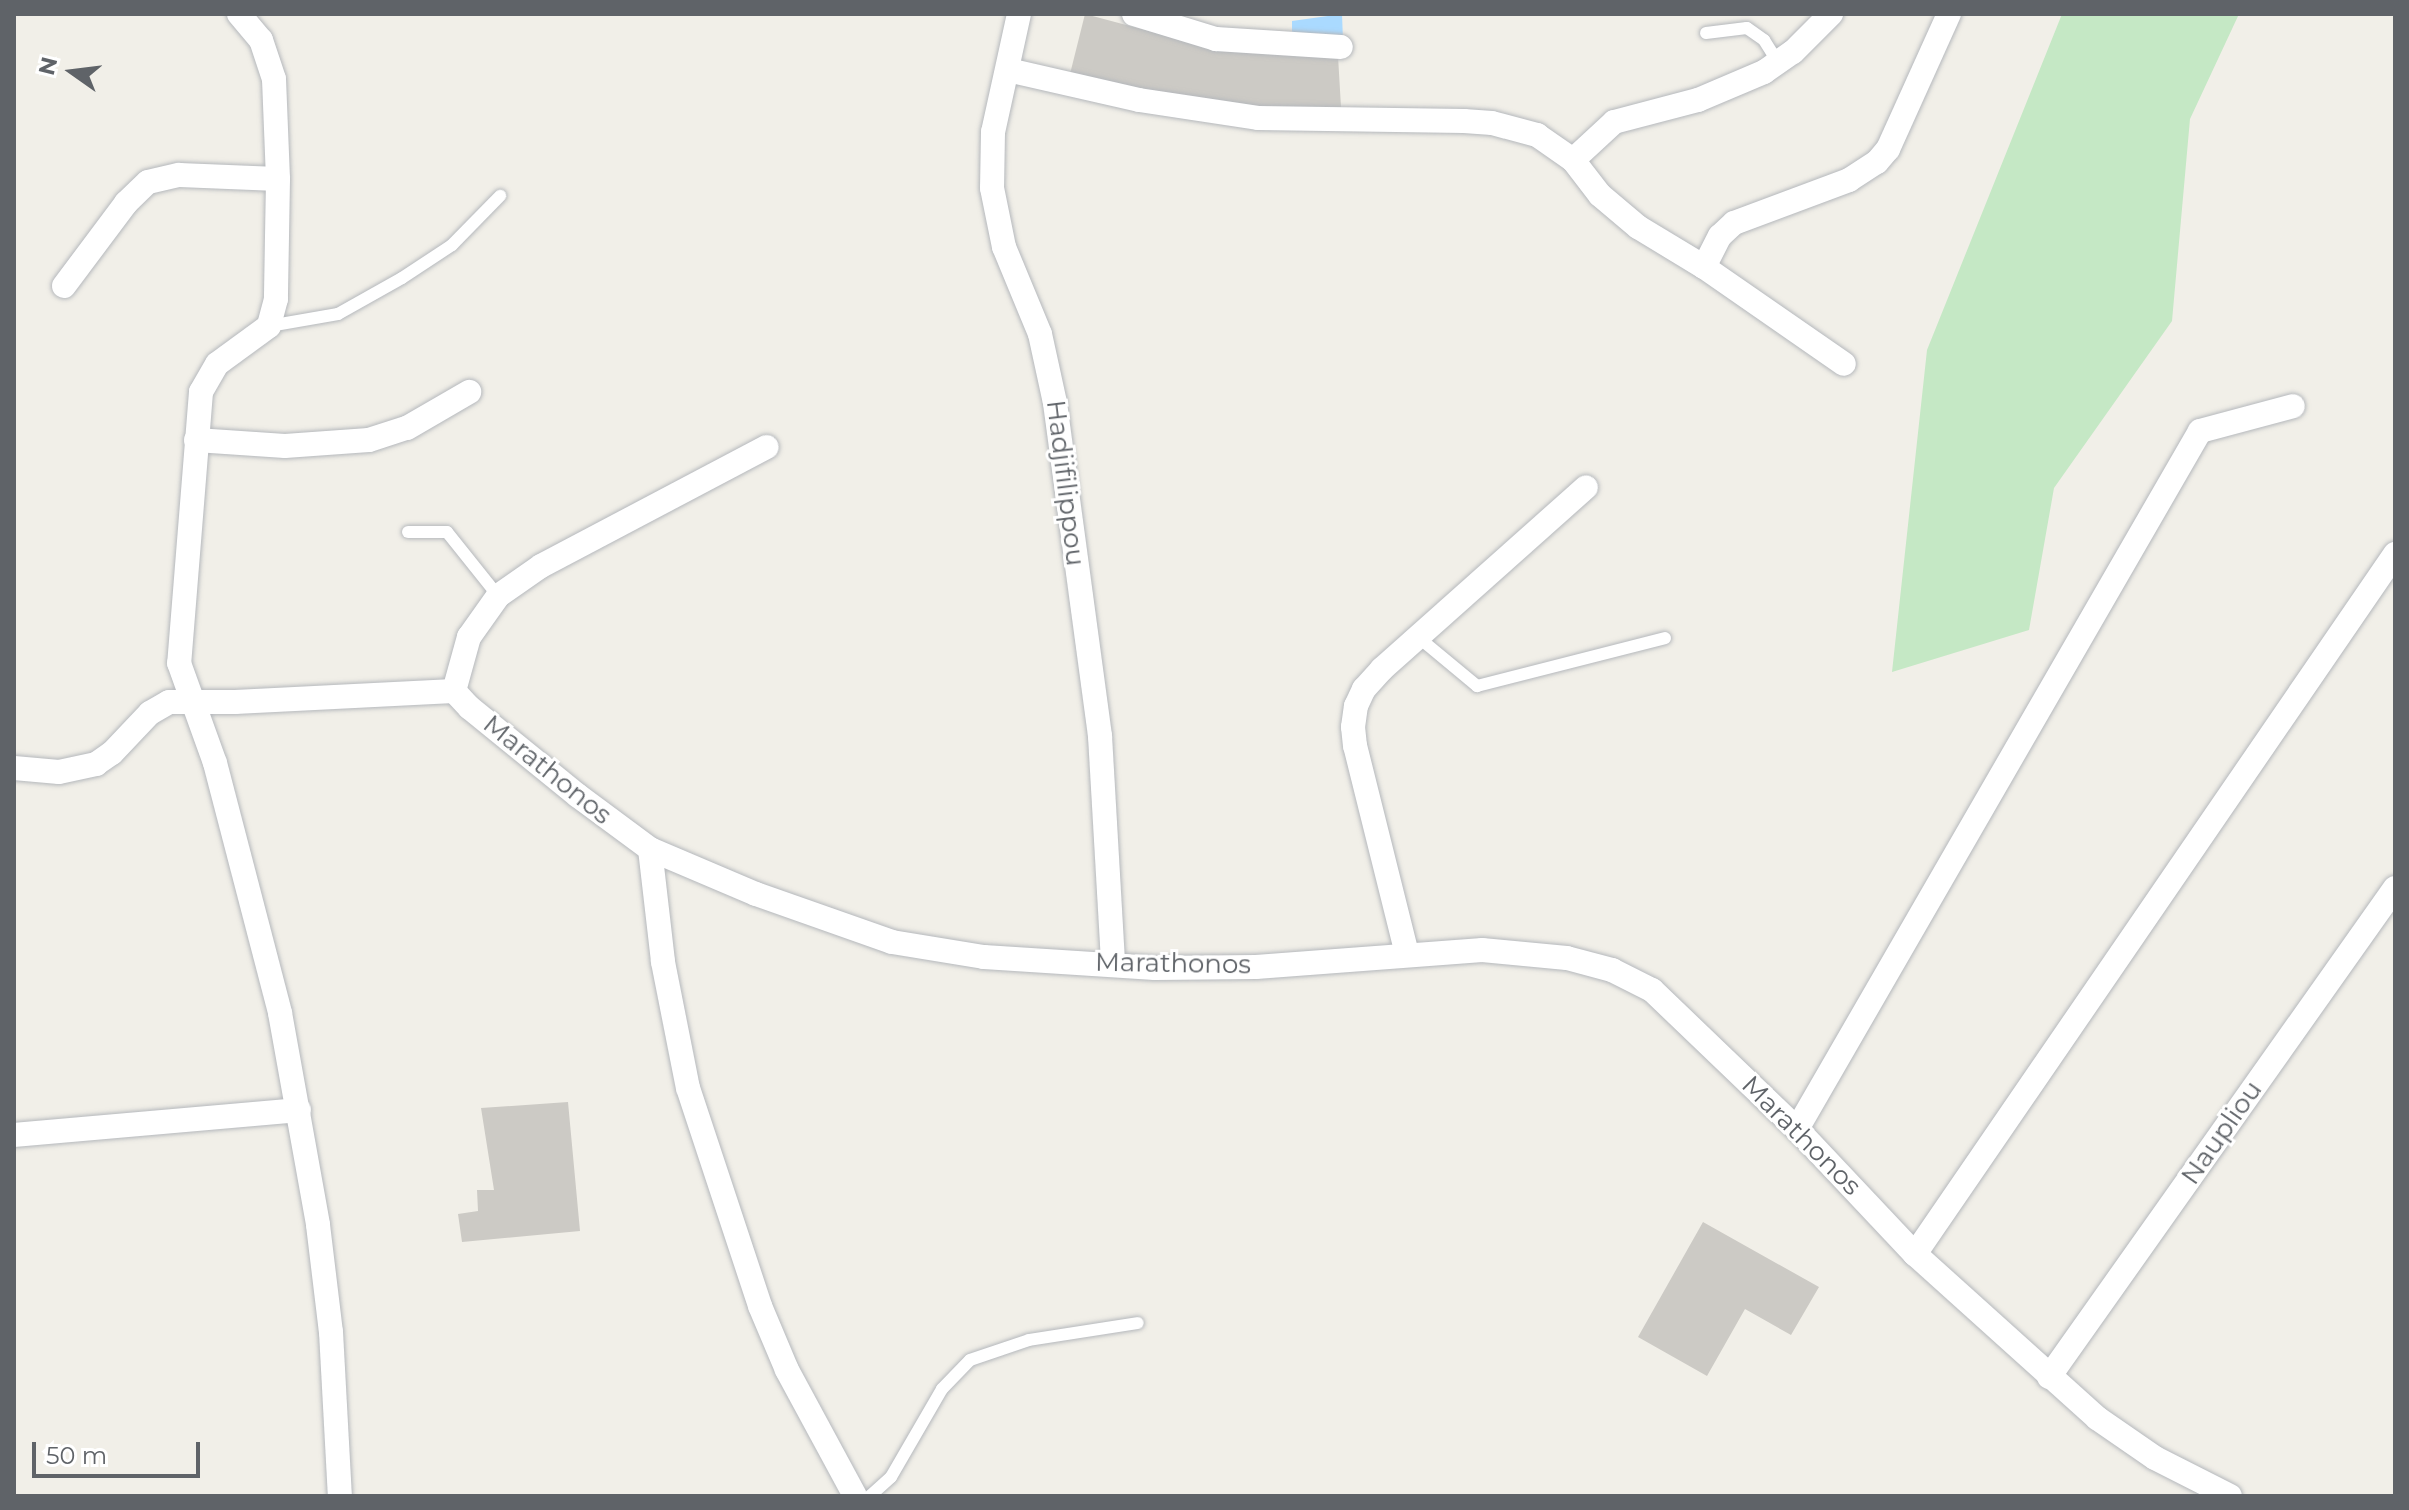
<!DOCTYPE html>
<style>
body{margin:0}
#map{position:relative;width:2409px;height:1510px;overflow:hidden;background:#f1efe8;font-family:Montserrat,sans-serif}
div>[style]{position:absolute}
.green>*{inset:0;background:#c5e8c5}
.water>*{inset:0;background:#aadaff}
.building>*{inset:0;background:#cccac5}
.roads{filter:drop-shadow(0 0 2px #b5b8bc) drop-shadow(0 0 2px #b5b8bc)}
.service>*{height:12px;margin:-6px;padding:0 6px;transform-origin:6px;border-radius:6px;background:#fff}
.minor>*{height:24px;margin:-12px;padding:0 12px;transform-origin:12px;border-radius:12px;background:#fff}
span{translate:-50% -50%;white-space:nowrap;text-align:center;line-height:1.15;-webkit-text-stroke:6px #fff;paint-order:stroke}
.street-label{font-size:26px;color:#5f6368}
.frame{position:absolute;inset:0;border:16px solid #5f6368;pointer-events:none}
.north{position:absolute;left:32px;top:32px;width:80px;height:80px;-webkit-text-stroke:6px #fff;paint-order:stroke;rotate:284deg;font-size:22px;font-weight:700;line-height:32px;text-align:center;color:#5f6368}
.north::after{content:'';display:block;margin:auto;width:28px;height:36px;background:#5f6368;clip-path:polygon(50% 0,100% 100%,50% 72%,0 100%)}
.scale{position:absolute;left:32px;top:1442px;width:168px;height:36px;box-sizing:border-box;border:4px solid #5f6368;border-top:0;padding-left:10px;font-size:24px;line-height:28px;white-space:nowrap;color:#5f6368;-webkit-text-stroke:6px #fff;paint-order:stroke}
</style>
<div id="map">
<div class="green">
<i style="clip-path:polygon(2062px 14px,2239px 14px,2190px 119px,2172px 321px,2054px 488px,2029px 630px,1892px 672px,1927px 350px)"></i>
</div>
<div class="water">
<i style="clip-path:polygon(1342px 14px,1343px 41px,1292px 35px,1292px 21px)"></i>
</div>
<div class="building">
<i style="clip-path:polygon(1085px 14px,1205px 46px,1338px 56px,1341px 107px,1244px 110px,1070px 74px)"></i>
<i style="clip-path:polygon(568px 1102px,580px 1231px,462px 1242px,458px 1214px,478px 1211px,477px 1190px,494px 1190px,481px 1108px)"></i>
<i style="clip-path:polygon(1703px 1222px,1819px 1287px,1791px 1335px,1745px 1309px,1707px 1376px,1638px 1337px)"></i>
</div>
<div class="roads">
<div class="service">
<i style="left:1706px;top:33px;width:41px;rotate:-7deg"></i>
<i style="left:1747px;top:28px;width:21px;rotate:35deg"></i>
<i style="left:1764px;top:40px;width:26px;rotate:58deg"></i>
<i style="left:269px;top:326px;width:70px;rotate:-9.9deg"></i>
<i style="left:338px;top:314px;width:73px;rotate:-29.4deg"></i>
<i style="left:402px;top:278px;width:60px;rotate:-33.4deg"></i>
<i style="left:452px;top:245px;width:69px;rotate:-45.6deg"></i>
<i style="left:408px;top:532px;width:39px"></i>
<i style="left:447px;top:532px;width:82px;rotate:51.4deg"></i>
<i style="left:1418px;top:637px;width:77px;rotate:39.7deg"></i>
<i style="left:1477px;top:686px;width:194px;rotate:-14.3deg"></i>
<i style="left:870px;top:1496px;width:28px;rotate:-42deg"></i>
<i style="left:891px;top:1477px;width:102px;rotate:-59.9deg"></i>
<i style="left:942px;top:1389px;width:40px;rotate:-46deg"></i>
<i style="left:970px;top:1360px;width:62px;rotate:-18.7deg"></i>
<i style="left:1029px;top:1340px;width:110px;rotate:-8.9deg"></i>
</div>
<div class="minor">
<i style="left:239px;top:14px;width:34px;rotate:50deg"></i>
<i style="left:261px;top:40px;width:41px;rotate:71.6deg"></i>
<i style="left:274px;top:79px;width:100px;rotate:87.7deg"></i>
<i style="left:278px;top:179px;width:120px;rotate:91deg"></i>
<i style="left:276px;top:299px;width:28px;rotate:105deg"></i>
<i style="left:269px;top:326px;width:64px;rotate:143.8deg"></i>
<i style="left:217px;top:364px;width:32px;rotate:120deg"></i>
<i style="left:201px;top:392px;width:272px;rotate:94.6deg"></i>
<i style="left:179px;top:663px;width:106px;rotate:70.2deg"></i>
<i style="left:215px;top:763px;width:258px;rotate:75.4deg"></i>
<i style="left:280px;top:1013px;width:215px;rotate:79.8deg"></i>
<i style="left:318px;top:1225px;width:108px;rotate:83.1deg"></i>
<i style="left:331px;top:1332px;width:164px;rotate:86.9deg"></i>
<i style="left:1019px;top:14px;width:121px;rotate:102.4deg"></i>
<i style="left:993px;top:132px;width:56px;rotate:91deg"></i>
<i style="left:992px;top:188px;width:60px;rotate:78.5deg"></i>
<i style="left:1004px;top:247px;width:94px;rotate:67.5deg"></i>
<i style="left:1040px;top:334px;width:71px;rotate:77.7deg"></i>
<i style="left:1055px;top:403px;width:336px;rotate:82.3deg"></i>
<i style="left:1100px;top:736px;width:228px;rotate:86.7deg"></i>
<i style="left:1134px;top:14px;width:86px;rotate:17deg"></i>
<i style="left:1216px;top:39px;width:125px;rotate:3.7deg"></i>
<i style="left:1008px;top:70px;width:134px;rotate:12.9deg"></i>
<i style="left:1139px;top:100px;width:120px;rotate:8.6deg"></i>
<i style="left:1258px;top:118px;width:206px;rotate:0.8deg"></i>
<i style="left:1464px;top:121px;width:28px;rotate:4deg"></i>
<i style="left:1492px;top:123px;width:47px;rotate:14.9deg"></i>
<i style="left:1537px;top:135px;width:44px;rotate:34.8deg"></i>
<i style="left:1573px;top:160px;width:44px;rotate:52.4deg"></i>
<i style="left:1600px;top:195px;width:50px;rotate:40.1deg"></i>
<i style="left:1638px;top:227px;width:77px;rotate:31.2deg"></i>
<i style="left:1704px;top:267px;width:170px;rotate:34.7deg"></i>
<i style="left:1573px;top:160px;width:56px;rotate:-42.8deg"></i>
<i style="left:1614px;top:122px;width:87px;rotate:-14.7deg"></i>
<i style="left:1698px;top:100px;width:72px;rotate:-23deg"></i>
<i style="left:1764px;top:72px;width:35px;rotate:-35deg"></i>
<i style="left:1793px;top:52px;width:54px;rotate:-45deg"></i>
<i style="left:1704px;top:267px;width:35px;rotate:-63deg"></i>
<i style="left:1720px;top:236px;width:19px;rotate:-43deg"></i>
<i style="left:1734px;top:223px;width:123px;rotate:-20.5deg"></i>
<i style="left:1849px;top:180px;width:33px;rotate:-33deg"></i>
<i style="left:1877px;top:162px;width:17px;rotate:-50deg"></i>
<i style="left:1888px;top:149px;width:148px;rotate:-65.7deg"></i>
<i style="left:64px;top:286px;width:104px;rotate:-53.2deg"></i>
<i style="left:126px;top:203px;width:30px;rotate:-44deg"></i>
<i style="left:148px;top:182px;width:32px;rotate:-13deg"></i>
<i style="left:179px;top:175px;width:99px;rotate:2.3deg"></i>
<i style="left:196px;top:440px;width:89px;rotate:3.9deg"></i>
<i style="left:285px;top:446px;width:84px;rotate:-4.1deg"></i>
<i style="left:369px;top:440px;width:40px;rotate:-18deg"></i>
<i style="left:407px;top:428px;width:72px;rotate:-30.1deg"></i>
<i style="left:454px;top:691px;width:56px;rotate:-74.5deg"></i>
<i style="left:469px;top:637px;width:50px;rotate:-54.7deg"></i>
<i style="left:498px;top:596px;width:52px;rotate:-34.9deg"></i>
<i style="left:541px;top:566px;width:255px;rotate:-27.8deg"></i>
<i style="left:14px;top:768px;width:45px;rotate:5.1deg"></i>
<i style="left:59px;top:772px;width:38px;rotate:-12deg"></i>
<i style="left:96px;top:764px;width:19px;rotate:-35deg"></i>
<i style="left:112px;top:753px;width:55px;rotate:-46.5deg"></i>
<i style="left:150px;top:713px;width:22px;rotate:-30deg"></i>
<i style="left:169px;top:702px;width:66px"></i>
<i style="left:235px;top:702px;width:219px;rotate:-2.9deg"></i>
<i style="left:454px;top:691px;width:23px;rotate:47deg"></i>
<i style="left:470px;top:708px;width:138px;rotate:39.1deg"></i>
<i style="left:577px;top:795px;width:91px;rotate:36.5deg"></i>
<i style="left:650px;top:849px;width:115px;rotate:23deg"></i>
<i style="left:756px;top:894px;width:144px;rotate:19.4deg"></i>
<i style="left:892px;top:942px;width:93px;rotate:9.3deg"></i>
<i style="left:984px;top:957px;width:171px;rotate:3.7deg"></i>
<i style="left:1155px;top:968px;width:101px;rotate:-0.6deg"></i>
<i style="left:1256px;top:967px;width:227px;rotate:-4.3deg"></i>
<i style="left:1482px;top:950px;width:85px;rotate:5.4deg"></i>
<i style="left:1567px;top:958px;width:47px;rotate:14.9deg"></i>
<i style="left:1612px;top:970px;width:45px;rotate:26.6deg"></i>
<i style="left:1652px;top:990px;width:201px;rotate:43.8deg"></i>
<i style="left:1797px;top:1129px;width:172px;rotate:46.7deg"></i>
<i style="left:1915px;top:1254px;width:245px;rotate:42deg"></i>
<i style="left:2097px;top:1418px;width:70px;rotate:34.6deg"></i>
<i style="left:2155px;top:1458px;width:84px;rotate:26.9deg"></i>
<i style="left:650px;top:849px;width:114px;rotate:83.4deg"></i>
<i style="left:663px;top:962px;width:128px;rotate:78.8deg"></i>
<i style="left:688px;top:1088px;width:230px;rotate:71.7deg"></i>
<i style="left:760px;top:1306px;width:69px;rotate:67.1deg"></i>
<i style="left:787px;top:1370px;width:143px;rotate:61.6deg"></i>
<i style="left:1407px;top:954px;width:214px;rotate:-104deg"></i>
<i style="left:1355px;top:746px;width:19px;rotate:-96deg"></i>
<i style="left:1353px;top:727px;width:21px;rotate:-82deg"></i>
<i style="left:1356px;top:706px;width:19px;rotate:-65deg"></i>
<i style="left:1364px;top:689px;width:27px;rotate:-48deg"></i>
<i style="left:1382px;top:669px;width:273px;rotate:-41.7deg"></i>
<i style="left:1797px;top:1129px;width:806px;rotate:-60deg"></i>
<i style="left:2200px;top:431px;width:96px;rotate:-15deg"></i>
<i style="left:14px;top:1135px;width:286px;rotate:-5deg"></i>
<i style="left:1915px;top:1254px;width:849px;rotate:-55.56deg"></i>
<i style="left:2049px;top:1377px;width:599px;rotate:-54.72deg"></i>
</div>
</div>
<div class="street-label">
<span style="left:1065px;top:483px;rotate:83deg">Hadjifilippou</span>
<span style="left:547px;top:770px;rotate:39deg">Marathonos</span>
<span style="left:1173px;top:964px;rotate:1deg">Marathonos</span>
<span style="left:2222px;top:1133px;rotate:-55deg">Naupliou</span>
<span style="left:1801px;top:1136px;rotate:45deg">Marathonos</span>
</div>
<div class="frame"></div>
<div class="north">N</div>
<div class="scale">50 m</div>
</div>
